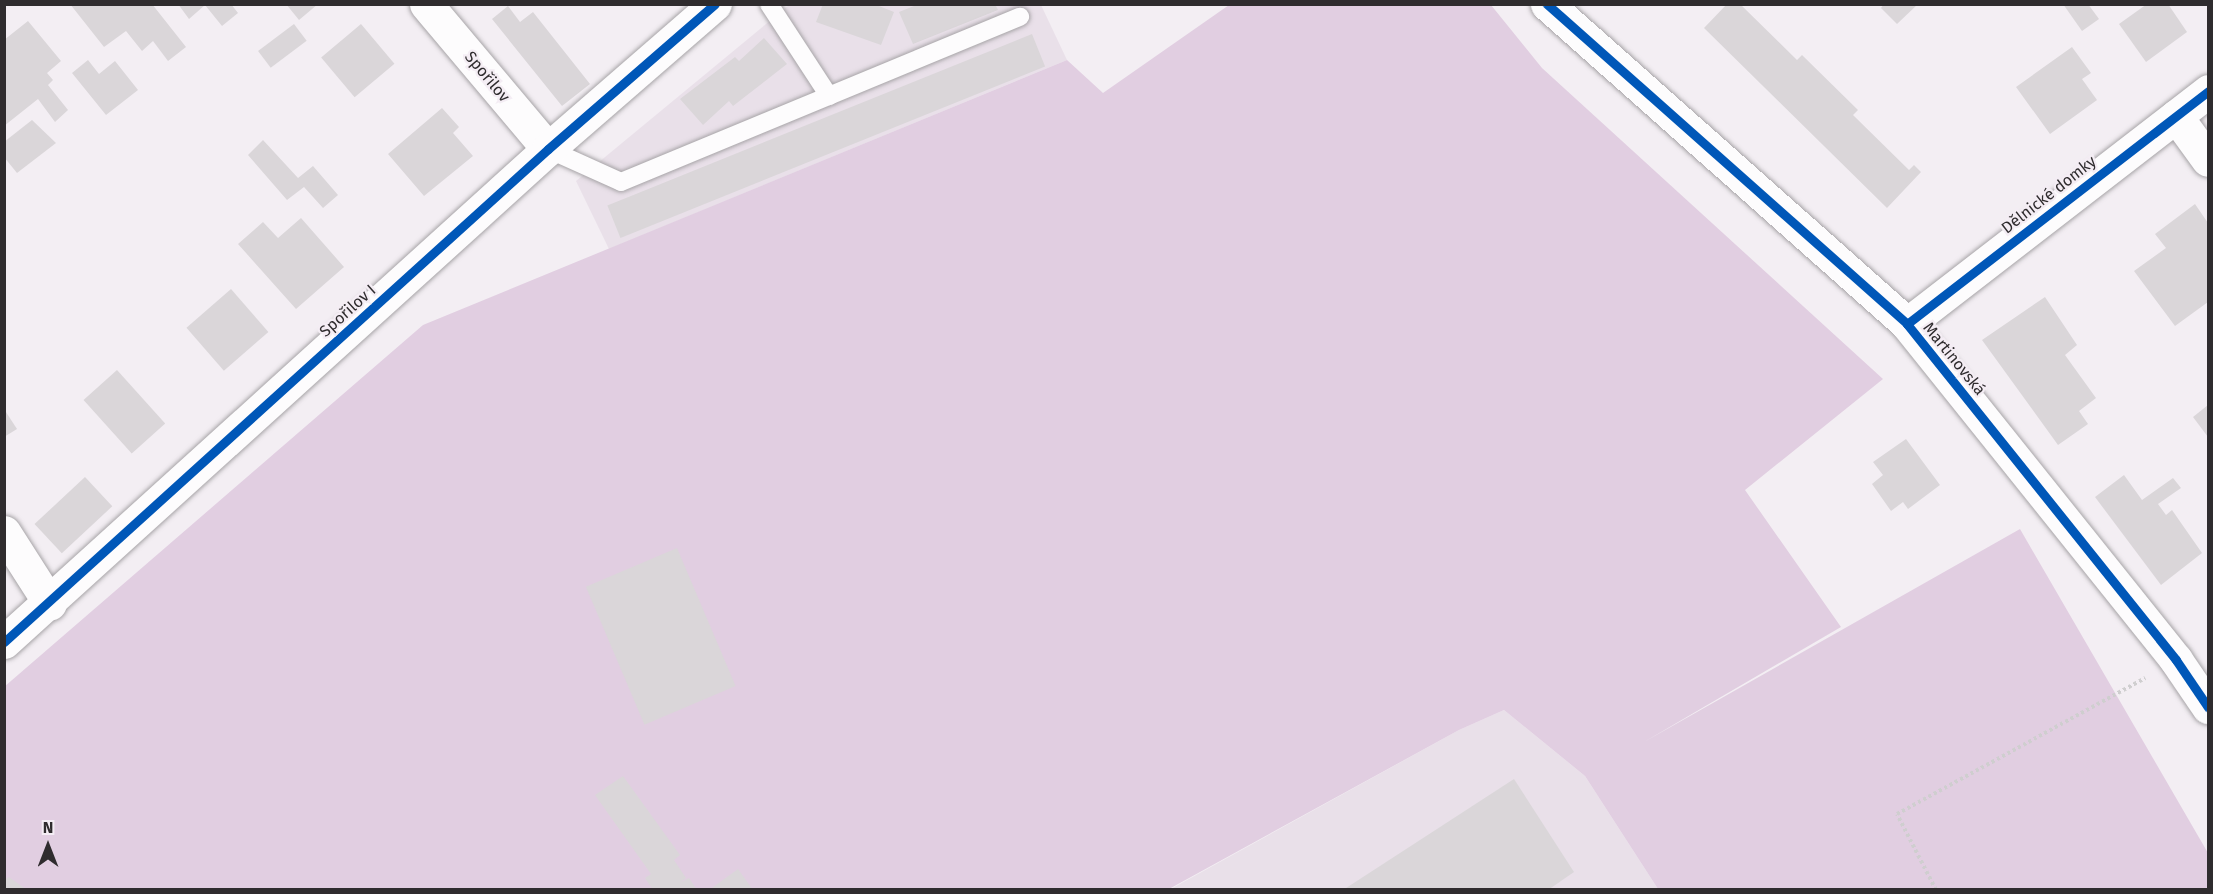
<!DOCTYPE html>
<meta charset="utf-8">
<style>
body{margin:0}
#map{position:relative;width:2213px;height:894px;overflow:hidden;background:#f3eef3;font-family:"Fira Sans",sans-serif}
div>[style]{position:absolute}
.built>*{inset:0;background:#e9e0e9}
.green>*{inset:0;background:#e1cee1}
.building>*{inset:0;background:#dad6d9;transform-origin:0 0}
.path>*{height:4px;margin-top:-2px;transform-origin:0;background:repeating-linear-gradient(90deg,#cfcecf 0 3px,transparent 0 6px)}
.roads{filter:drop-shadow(0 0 2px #a7a4a7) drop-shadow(0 0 2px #a7a4a7)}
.service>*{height:18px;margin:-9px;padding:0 9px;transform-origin:9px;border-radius:9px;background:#fdfcfd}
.minor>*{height:33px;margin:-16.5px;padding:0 16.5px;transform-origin:16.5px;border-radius:16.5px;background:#fdfcfd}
.tertiary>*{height:33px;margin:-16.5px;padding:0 16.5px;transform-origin:16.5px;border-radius:16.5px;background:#fdfcfd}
.cycleway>*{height:9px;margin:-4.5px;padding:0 4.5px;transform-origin:4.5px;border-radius:4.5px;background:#0057b8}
span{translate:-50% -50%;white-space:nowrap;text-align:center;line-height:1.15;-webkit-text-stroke:4.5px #f4edf4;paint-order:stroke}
.street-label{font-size:16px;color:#2f2c2e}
.frame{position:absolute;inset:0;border:6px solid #2f2c2e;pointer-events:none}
.north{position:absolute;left:18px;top:816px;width:60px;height:60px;-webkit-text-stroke:4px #f4edf4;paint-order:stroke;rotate:0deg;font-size:16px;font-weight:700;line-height:24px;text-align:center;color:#2f2c2e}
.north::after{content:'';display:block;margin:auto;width:21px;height:27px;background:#2f2c2e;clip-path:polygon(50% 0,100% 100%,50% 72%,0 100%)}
</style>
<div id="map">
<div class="built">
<i style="clip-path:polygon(789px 5px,1041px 5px,1067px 60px,609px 249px,576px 181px)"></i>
<i style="clip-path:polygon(1504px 710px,1585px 776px,1658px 889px,1169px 890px,1459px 730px)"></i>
</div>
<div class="green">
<i style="clip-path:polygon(1229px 5px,1491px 5px,1542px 68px,1883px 379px,1745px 490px,1841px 627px,1644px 742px,2020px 529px,2208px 853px,2208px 889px,1658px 889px,1585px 776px,1504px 710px,1459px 730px,1169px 889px,5px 889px,4px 687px,423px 325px,1067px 60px,1103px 93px)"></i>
</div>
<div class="building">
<i style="clip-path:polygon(70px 4px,152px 4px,186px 47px,168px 61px,153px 41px,142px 51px,126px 31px,104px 47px)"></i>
<i style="clip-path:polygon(178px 4px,231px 4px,238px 13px,222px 26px,205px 5px,189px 19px)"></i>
<i style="clip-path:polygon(286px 4px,318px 4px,299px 20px)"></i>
<i style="clip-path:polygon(823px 4px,874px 4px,894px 12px,881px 45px,816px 22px)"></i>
<i style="clip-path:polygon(919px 4px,995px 4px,998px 10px,913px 44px,899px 12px)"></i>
<i style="clip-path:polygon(1727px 4px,1740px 4px,1797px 60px,1802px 55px,1858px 110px,1853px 115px,1909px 170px,1914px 165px,1921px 172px,1887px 208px,1704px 28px)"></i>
<i style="clip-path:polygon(1884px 4px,1918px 4px,1897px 24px,1881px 8px)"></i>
<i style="clip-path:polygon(2063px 4px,2088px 4px,2099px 19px,2082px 31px)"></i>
<i style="clip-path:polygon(2147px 4px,2168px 4px,2187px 32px,2146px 62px,2119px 24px)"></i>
<i style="clip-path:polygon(508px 6px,520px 22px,533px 12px,590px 84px,562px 106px,492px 19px)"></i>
<i style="clip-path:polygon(28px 21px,61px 61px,47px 73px,53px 80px,48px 85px,68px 110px,55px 122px,38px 99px,4px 126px,4px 40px)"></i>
<i style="left:294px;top:24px;width:21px;height:45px;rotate:53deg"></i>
<i style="left:361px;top:24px;width:52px;height:52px;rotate:50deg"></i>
<i style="left:1032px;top:34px;width:35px;height:458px;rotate:68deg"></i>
<i style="clip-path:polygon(764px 38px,787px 64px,733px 106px,729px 101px,703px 125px,680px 99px,735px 57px,739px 61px)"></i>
<i style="clip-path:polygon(2072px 47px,2091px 73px,2082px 79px,2097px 100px,2050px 134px,2016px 87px)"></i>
<i style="clip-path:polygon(88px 60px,99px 74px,115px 61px,138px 90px,106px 115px,72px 73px)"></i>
<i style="clip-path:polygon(442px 108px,459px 127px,453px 133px,473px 156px,424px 196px,388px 154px)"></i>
<i style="clip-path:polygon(32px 120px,56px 143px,17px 173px,4px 157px,4px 142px)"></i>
<i style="clip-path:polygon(263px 140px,298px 178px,313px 166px,338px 195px,323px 208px,304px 187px,287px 200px,248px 155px)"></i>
<i style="clip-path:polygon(2195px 204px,2208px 223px,2208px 302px,2175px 326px,2134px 271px,2166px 248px,2155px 234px)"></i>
<i style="clip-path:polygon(301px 218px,344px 267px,296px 309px,238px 244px,263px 222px,278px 238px)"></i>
<i style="left:231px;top:289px;width:57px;height:59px;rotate:49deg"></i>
<i style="clip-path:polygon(2045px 297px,2077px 345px,2065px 355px,2096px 398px,2079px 411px,2088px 424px,2058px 445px,1982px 340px)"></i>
<i style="left:117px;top:370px;width:72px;height:45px;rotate:48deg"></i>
<i style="clip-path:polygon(2208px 405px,2208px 437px,2193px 417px)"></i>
<i style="clip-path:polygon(4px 409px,17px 429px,4px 437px)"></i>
<i style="clip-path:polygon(1906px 439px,1940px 485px,1908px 509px,1903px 502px,1891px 511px,1872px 484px,1883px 475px,1873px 462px)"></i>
<i style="clip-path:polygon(2124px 475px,2142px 500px,2173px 478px,2181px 488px,2158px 504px,2166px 515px,2172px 510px,2202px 553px,2161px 585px,2095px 497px)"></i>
<i style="left:85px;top:477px;width:40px;height:69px;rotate:47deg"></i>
<i style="left:677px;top:548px;width:150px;height:99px;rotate:67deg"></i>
<i style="clip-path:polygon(623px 776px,680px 855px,674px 860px,686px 878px,681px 882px,689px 878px,697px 890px,653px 890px,645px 878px,651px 874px,595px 795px)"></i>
<i style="clip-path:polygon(1514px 779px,1574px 872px,1548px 890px,1343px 890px)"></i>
<i style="clip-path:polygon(738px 869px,753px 890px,709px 890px)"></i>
<i style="clip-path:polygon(9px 877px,27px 890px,4px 890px,4px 880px)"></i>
</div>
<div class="path">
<i style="left:1936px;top:890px;width:85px;rotate:-117.2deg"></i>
<i style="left:1897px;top:814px;width:283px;rotate:-28.7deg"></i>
</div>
<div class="roads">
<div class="service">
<i style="left:769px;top:4px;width:110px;rotate:56.9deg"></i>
<i style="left:548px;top:149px;width:80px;rotate:24.3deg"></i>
<i style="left:621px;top:182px;width:432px;rotate:-22.5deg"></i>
</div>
<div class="minor">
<i style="left:426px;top:4px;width:189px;rotate:49.9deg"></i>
<i style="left:2176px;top:116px;width:54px;rotate:54deg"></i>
<i style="left:1907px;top:324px;width:381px;rotate:-37.7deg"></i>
<i style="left:4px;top:532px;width:85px;rotate:57.4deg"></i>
<i style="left:4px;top:642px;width:734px;rotate:-42.18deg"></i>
<i style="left:548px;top:149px;width:221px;rotate:-41deg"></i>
</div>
<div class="tertiary">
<i style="left:1547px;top:4px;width:482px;rotate:41.6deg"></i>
<i style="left:1907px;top:324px;width:430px;rotate:51.3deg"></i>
<i style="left:2176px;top:660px;width:57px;rotate:55.8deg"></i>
</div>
</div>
<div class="cycleway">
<i style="left:1547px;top:4px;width:482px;rotate:41.6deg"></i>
<i style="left:1907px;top:324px;width:430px;rotate:51.3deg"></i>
<i style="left:2176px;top:660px;width:57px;rotate:55.8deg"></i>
<i style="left:1907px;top:324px;width:381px;rotate:-37.7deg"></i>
<i style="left:4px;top:642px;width:734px;rotate:-42.18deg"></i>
<i style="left:548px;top:149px;width:221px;rotate:-41deg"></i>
</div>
<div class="street-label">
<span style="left:487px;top:77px;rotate:50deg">Spořilov</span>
<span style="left:2049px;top:195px;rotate:-38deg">Dělnické domky</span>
<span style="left:348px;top:311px;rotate:-42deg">Spořilov I</span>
<span style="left:1954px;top:359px;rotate:51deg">Martinovská</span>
</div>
<div class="frame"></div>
<div class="north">N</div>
</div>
